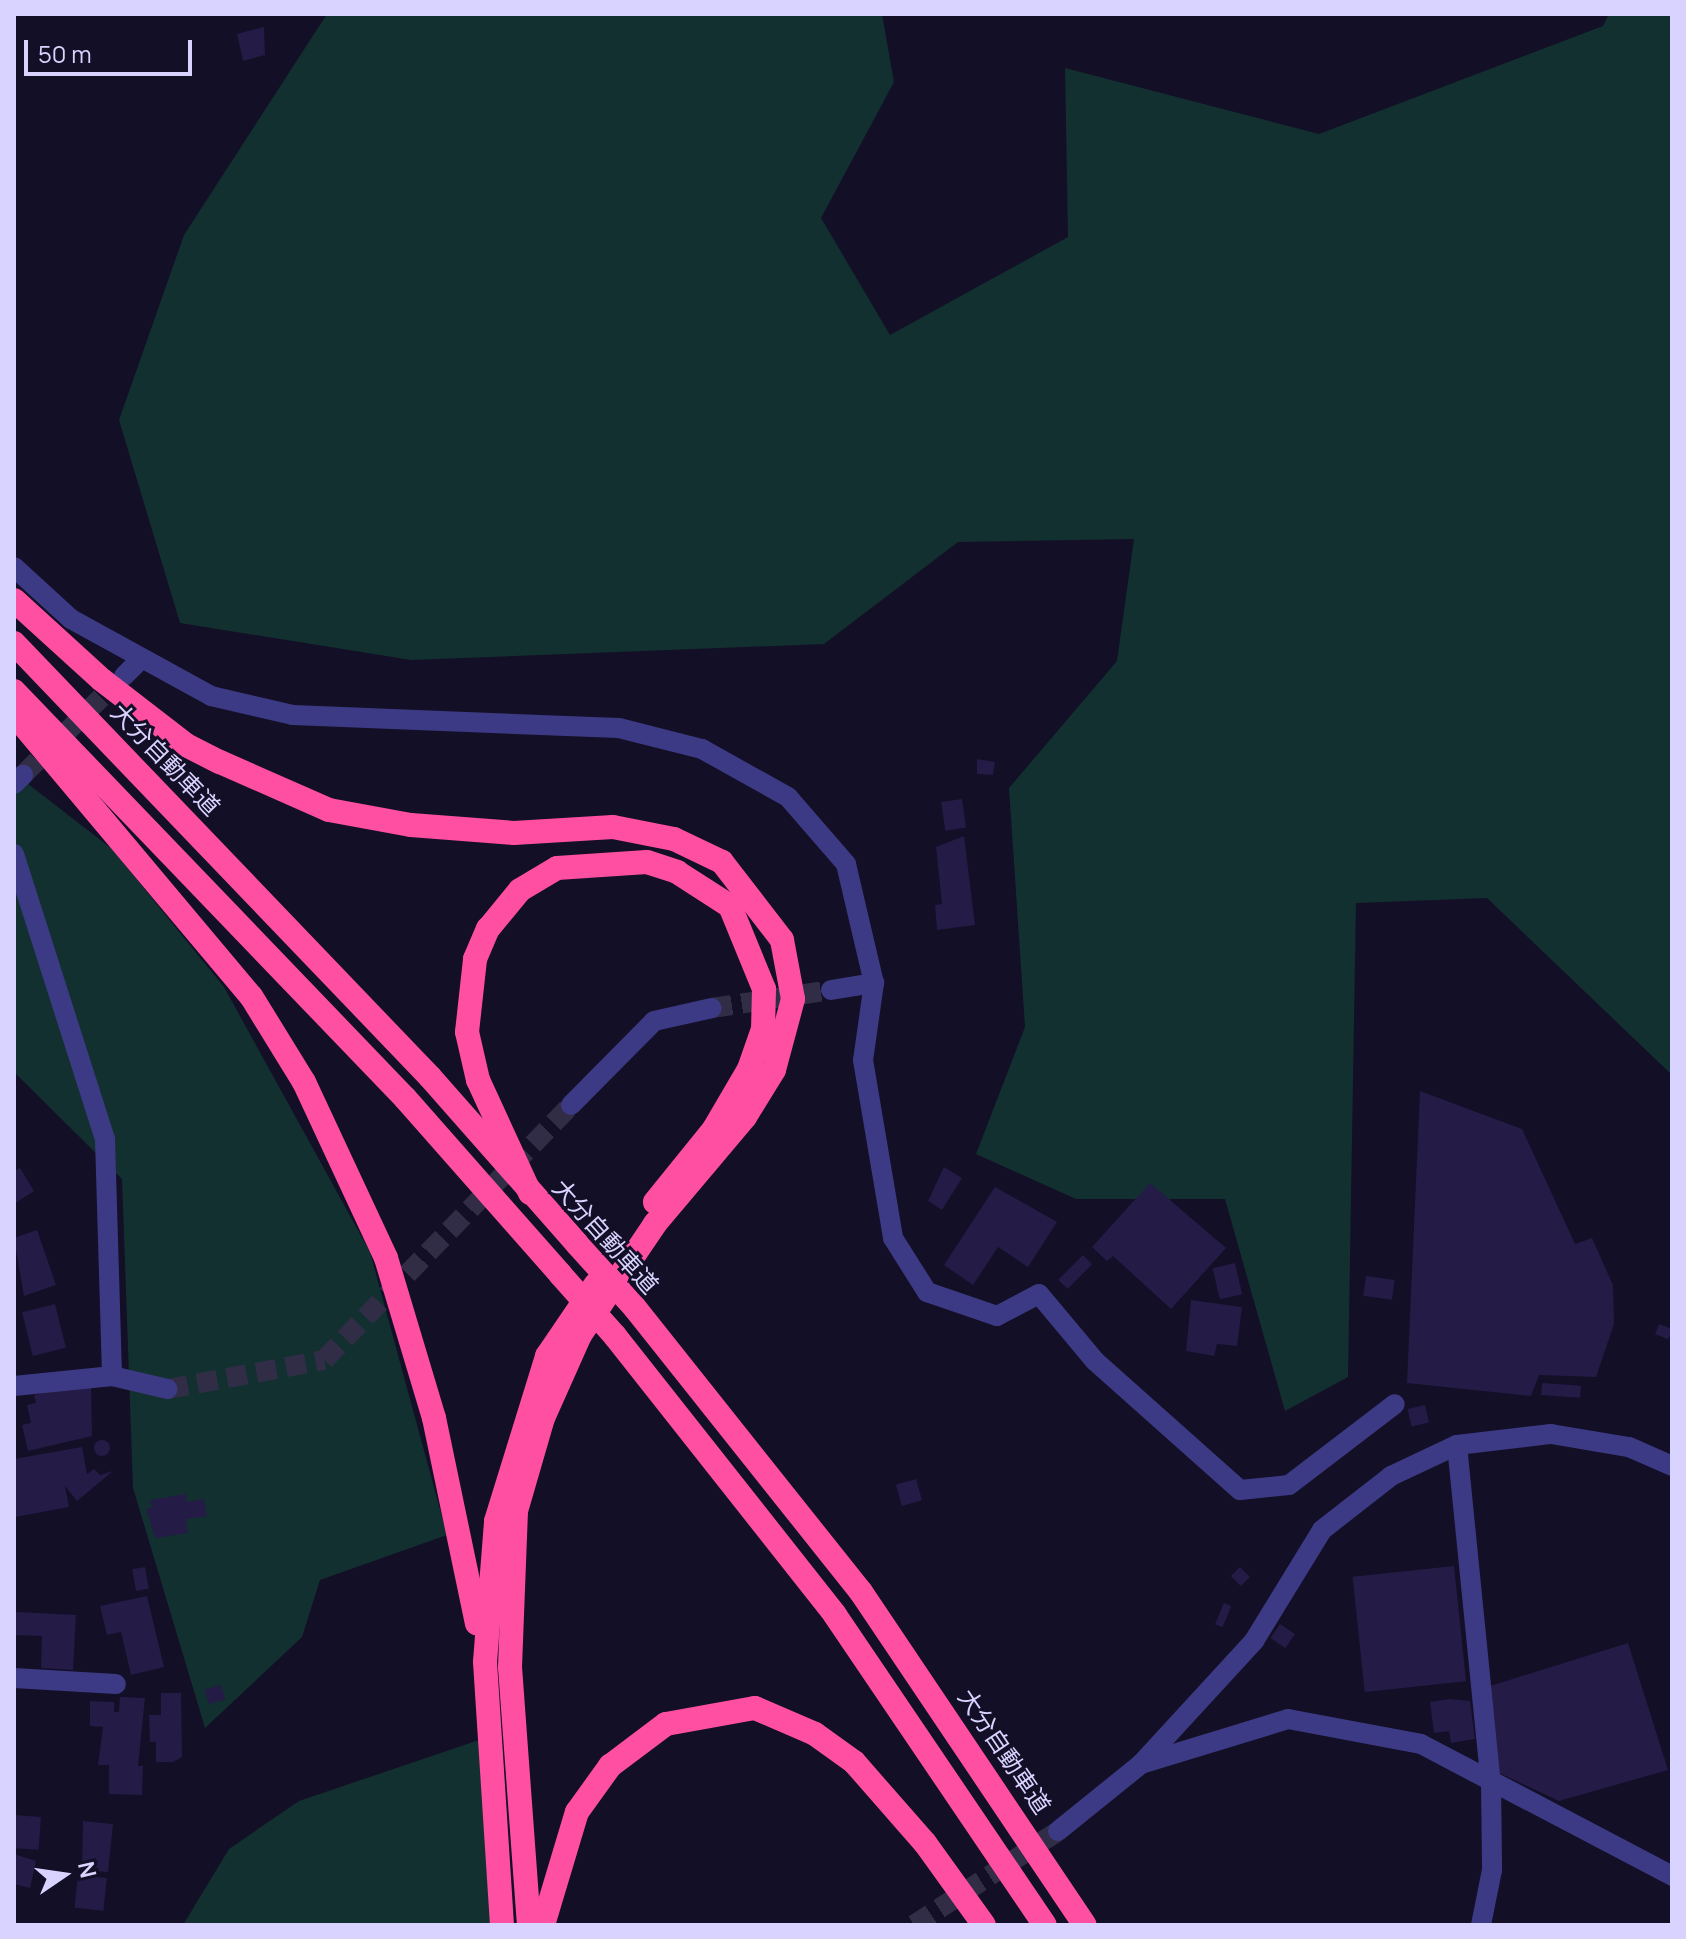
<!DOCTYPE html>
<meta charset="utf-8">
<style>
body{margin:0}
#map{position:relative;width:1686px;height:1939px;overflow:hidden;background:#130f26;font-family:Manrope,"Noto Sans JP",sans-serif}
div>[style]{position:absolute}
.green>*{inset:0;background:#12302f}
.building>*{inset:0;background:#241b47;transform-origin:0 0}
.round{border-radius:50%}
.minor-tunnel>*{height:20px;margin-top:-10px;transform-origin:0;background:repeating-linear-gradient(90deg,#312d47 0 20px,transparent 0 30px)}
.minor>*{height:20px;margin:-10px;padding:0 10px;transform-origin:10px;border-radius:10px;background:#3d3a85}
.motorway>*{height:24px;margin:-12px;padding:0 12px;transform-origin:12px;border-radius:12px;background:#ff4fa3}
.motorway-bridge>*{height:24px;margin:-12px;padding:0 12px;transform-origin:12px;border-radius:12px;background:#ff4fa3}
span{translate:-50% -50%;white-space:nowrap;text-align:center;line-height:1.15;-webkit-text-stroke:6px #130f26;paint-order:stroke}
.street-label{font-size:24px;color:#d9d4ff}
.frame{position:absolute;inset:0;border:16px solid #d9d4ff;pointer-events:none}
.north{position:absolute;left:24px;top:1835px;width:80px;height:80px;-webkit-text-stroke:6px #130f26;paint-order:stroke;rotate:77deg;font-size:22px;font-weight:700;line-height:32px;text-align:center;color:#d9d4ff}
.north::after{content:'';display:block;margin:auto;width:28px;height:36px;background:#d9d4ff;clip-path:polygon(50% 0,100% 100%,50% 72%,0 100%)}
.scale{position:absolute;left:24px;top:40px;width:168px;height:36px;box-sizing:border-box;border:4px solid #d9d4ff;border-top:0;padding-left:10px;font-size:24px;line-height:28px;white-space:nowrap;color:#d9d4ff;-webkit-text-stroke:6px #130f26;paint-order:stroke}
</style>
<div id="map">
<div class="green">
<i style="clip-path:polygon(327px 14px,882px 14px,894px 82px,821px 218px,890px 335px,1068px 237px,1065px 68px,1319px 134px,1603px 26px,1609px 14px,1672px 14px,1672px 1075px,1487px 898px,1356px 903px,1348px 1377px,1285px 1411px,1225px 1199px,1076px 1199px,976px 1154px,1025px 1027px,1009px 788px,1117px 661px,1134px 539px,958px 542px,824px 644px,411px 660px,180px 623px,119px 420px,184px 235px)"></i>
<i style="clip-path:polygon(14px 773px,112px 849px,224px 987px,370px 1252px,447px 1535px,320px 1580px,302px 1637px,205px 1728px,133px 1488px,122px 1179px,14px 1072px)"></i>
<i style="clip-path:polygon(479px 1740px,492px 1925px,183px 1925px,229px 1849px,299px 1801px)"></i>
</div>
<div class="building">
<i style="clip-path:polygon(264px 27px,265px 55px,243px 61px,237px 34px)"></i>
<i style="clip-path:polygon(977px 759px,995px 762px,993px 775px,977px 774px)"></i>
<i style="left:962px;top:799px;width:29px;height:21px;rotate:82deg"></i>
<i style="clip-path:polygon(964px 836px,975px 925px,937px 930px,935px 905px,942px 904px,936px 847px)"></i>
<i style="clip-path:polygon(1420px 1091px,1522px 1129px,1575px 1244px,1592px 1238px,1613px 1285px,1614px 1324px,1596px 1377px,1539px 1375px,1531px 1396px,1407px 1383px)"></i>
<i style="clip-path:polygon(944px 1167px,962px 1178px,942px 1210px,928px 1201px)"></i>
<i style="clip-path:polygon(20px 1168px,34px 1191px,14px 1204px,14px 1171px)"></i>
<i style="clip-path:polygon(1150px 1183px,1226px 1248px,1171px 1309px,1113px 1256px,1107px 1261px,1092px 1247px)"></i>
<i style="clip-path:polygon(995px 1187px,1057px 1222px,1028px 1267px,998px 1247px,973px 1285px,944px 1265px)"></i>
<i style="clip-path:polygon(37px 1230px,56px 1285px,24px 1296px,14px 1238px)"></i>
<i style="left:1083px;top:1255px;width:13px;height:35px;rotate:45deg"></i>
<i style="left:1235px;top:1263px;width:32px;height:23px;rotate:77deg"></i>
<i style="left:1366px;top:1276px;width:29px;height:20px;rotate:8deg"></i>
<i style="clip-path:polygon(1191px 1300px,1242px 1307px,1237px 1346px,1217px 1344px,1214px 1356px,1186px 1351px)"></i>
<i style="left:55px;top:1304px;width:45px;height:34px;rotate:76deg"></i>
<i style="left:1659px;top:1324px;width:14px;height:11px;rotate:21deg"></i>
<i style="clip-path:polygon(91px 1382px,92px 1436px,28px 1451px,22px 1425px,31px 1423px,27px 1405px,36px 1403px,34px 1395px)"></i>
<i style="left:1542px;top:1383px;width:39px;height:12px;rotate:4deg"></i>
<i style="left:1425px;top:1405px;width:18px;height:18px;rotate:77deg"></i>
<i class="round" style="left:94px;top:1440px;width:16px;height:16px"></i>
<i style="clip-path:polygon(82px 1447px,87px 1474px,94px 1469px,100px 1475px,113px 1471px,77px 1501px,65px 1486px,69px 1507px,15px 1517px,14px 1459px)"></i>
<i style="left:916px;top:1479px;width:22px;height:21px;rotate:74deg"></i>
<i style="clip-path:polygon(186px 1494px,187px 1502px,204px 1499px,207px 1516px,186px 1519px,188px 1533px,155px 1538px,146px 1509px,152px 1508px,150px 1500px)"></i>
<i style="left:1454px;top:1566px;width:116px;height:102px;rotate:84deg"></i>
<i style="left:145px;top:1567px;width:22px;height:13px;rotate:80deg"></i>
<i style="left:1240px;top:1567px;width:14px;height:13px;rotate:45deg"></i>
<i style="clip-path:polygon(147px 1596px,164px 1667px,131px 1675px,121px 1632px,107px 1635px,100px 1606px)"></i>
<i style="left:1224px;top:1603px;width:8px;height:23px;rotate:23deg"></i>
<i style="clip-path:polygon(16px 1612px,76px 1615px,73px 1670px,41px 1668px,42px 1636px,14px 1635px)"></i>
<i style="left:1280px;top:1624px;width:18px;height:17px;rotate:34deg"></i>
<i style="clip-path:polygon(1628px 1643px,1668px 1770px,1559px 1801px,1495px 1771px,1487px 1687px)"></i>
<i style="left:221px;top:1685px;width:15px;height:17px;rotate:74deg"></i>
<i style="clip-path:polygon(161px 1693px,181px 1693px,182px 1757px,173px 1762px,156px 1762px,156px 1742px,150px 1742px,149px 1715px,161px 1715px)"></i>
<i style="clip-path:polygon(120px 1697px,145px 1698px,138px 1766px,143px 1766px,142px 1795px,109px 1794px,109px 1765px,98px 1765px,103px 1727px,90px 1726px,90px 1701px,114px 1702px,114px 1712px,119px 1712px)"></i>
<i style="clip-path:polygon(1449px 1699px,1470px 1701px,1475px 1739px,1451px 1743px,1449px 1731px,1434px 1733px,1430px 1702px)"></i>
<i style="left:14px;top:1815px;width:27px;height:33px;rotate:4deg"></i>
<i style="clip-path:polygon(83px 1821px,113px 1824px,108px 1872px,82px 1870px)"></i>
<i style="clip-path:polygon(14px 1854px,36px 1861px,30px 1888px,14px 1884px)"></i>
<i style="left:78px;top:1875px;width:29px;height:33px;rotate:6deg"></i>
</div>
<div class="minor-tunnel">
<i style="left:23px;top:775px;width:136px;rotate:-44.7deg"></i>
<i style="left:712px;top:1008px;width:120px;rotate:-8.6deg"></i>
<i style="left:168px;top:1389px;width:159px;rotate:-10.5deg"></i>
<i style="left:324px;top:1360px;width:355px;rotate:-45.9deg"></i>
<i style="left:914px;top:1925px;width:172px;rotate:-33.1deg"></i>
</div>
<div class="minor">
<i style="left:14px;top:567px;width:77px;rotate:42.4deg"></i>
<i style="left:71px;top:619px;width:160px;rotate:28.8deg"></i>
<i style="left:211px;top:696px;width:84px;rotate:13deg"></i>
<i style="left:293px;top:715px;width:326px;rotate:2.3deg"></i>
<i style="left:619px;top:728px;width:86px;rotate:14.2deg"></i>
<i style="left:702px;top:749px;width:98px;rotate:29.2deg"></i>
<i style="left:788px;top:797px;width:89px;rotate:49.1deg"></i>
<i style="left:846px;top:864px;width:122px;rotate:76.8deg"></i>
<i style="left:874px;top:983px;width:78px;rotate:98.1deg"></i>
<i style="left:863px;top:1060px;width:181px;rotate:80.4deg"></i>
<i style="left:893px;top:1238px;width:64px;rotate:57.8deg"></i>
<i style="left:927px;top:1292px;width:74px;rotate:18.9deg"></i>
<i style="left:997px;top:1316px;width:47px;rotate:-27.6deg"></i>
<i style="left:1039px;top:1294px;width:87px;rotate:50.1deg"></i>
<i style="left:1095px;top:1361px;width:194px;rotate:41.7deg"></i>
<i style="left:1240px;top:1490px;width:49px;rotate:-5.8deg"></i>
<i style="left:1289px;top:1485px;width:133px;rotate:-37.4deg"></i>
<i style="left:124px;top:676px;width:21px;rotate:-45deg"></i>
<i style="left:14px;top:784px;width:13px;rotate:-45deg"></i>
<i style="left:14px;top:854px;width:299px;rotate:72.3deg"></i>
<i style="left:105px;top:1139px;width:237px;rotate:88.3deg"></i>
<i style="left:831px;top:990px;width:44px;rotate:-9.2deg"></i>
<i style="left:571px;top:1105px;width:118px;rotate:-45.3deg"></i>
<i style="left:654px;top:1021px;width:59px;rotate:-12.6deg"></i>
<i style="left:14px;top:1386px;width:99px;rotate:-5.8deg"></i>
<i style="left:112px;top:1376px;width:57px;rotate:13.1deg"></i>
<i style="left:1457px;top:1445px;width:340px;rotate:84.3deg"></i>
<i style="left:1491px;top:1783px;width:87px;rotate:89.3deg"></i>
<i style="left:1492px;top:1870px;width:56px;rotate:101.3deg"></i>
<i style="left:14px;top:1678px;width:102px;rotate:3.4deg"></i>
<i style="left:1141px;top:1764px;width:154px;rotate:-17deg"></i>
<i style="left:1288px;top:1719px;width:135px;rotate:10.6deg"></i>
<i style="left:1421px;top:1744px;width:284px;rotate:27.7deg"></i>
<i style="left:1058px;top:1831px;width:107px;rotate:-38.9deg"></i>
<i style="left:1141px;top:1764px;width:167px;rotate:-47.4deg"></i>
<i style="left:1254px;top:1641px;width:130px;rotate:-58.5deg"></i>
<i style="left:1322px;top:1530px;width:88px;rotate:-38deg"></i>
<i style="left:1391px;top:1476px;width:73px;rotate:-25.2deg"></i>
<i style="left:1457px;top:1445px;width:95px;rotate:-6.7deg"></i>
<i style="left:1551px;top:1434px;width:79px;rotate:9.5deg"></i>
<i style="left:1629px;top:1447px;width:47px;rotate:23.8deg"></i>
</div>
<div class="motorway">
<i style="left:14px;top:600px;width:119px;rotate:42.3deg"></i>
<i style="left:102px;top:680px;width:106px;rotate:37.7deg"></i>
<i style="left:186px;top:745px;width:38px;rotate:27deg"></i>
<i style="left:220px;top:762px;width:119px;rotate:23.8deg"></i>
<i style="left:329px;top:810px;width:83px;rotate:10.4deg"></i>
<i style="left:411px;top:825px;width:103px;rotate:4.4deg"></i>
<i style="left:514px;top:833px;width:99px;rotate:-3.5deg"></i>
<i style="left:613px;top:827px;width:62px;rotate:11.1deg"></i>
<i style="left:674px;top:839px;width:53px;rotate:25.6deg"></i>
<i style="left:722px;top:862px;width:98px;rotate:52.4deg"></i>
<i style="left:782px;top:940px;width:60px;rotate:79.4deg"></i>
<i style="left:793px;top:999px;width:73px;rotate:105deg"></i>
<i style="left:774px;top:1070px;width:55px;rotate:121.7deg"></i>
<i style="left:745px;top:1117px;width:140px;rotate:130.1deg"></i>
<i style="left:655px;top:1224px;width:134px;rotate:124deg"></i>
<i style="left:580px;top:1335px;width:91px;rotate:114deg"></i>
<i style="left:543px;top:1418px;width:97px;rotate:106.2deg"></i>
<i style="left:516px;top:1511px;width:156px;rotate:92.2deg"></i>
<i style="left:510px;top:1667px;width:259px;rotate:85.8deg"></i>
<i style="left:14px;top:643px;width:601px;rotate:46.21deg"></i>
<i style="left:430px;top:1077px;width:222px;rotate:48.6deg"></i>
<i style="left:14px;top:691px;width:564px;rotate:46.15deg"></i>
<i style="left:405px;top:1098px;width:235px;rotate:48.6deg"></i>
<i style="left:14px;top:714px;width:368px;rotate:50deg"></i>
<i style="left:251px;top:996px;width:101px;rotate:58.4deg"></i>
<i style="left:304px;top:1082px;width:194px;rotate:65deg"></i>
<i style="left:386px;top:1258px;width:167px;rotate:73.3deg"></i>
<i style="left:434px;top:1418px;width:210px;rotate:78.2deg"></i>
<i style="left:530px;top:1193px;width:124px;rotate:-114.7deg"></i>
<i style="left:478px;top:1080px;width:49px;rotate:-102.9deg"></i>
<i style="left:467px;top:1032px;width:73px;rotate:-83.7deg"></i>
<i style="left:475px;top:959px;width:33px;rotate:-67deg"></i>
<i style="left:488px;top:929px;width:50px;rotate:-50.6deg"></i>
<i style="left:520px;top:890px;width:43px;rotate:-30.7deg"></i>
<i style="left:557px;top:868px;width:90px;rotate:-3.8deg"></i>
<i style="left:647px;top:862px;width:32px;rotate:18deg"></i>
<i style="left:677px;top:872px;width:63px;rotate:32.7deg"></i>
<i style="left:730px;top:906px;width:90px;rotate:67.7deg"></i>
<i style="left:764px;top:989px;width:40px;rotate:91.4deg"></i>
<i style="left:763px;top:1029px;width:42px;rotate:109.3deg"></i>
<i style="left:749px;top:1069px;width:69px;rotate:120.3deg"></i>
<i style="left:714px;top:1129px;width:94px;rotate:128.9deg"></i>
<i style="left:635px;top:1308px;width:363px;rotate:51.5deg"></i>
<i style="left:861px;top:1592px;width:401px;rotate:56.1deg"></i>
<i style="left:615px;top:1336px;width:355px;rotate:51.7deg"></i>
<i style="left:835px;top:1615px;width:374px;rotate:55.9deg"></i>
<i style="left:502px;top:1925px;width:264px;rotate:-93.7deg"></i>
<i style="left:485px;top:1662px;width:141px;rotate:-85.5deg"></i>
<i style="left:496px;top:1521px;width:173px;rotate:-72.8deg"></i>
<i style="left:547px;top:1356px;width:87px;rotate:-55.8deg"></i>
<i style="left:543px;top:1925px;width:118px;rotate:-73.3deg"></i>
<i style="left:577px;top:1812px;width:57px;rotate:-54.3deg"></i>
<i style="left:610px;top:1766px;width:70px;rotate:-36.9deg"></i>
<i style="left:666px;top:1724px;width:90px;rotate:-10.2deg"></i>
<i style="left:755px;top:1708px;width:65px;rotate:23.4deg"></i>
<i style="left:815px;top:1734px;width:48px;rotate:35.7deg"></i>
<i style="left:854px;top:1762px;width:108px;rotate:48.8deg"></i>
<i style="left:925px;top:1843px;width:101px;rotate:54.3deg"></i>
</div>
<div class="motorway-bridge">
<i style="left:577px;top:1244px;width:86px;rotate:47.8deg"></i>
<i style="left:560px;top:1274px;width:83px;rotate:48.4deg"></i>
</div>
<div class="street-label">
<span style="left:166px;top:759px;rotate:46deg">大分自動車道</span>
<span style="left:606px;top:1236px;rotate:48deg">大分自動車道</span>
<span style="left:1005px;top:1751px;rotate:56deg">大分自動車道</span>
</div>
<div class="frame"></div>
<div class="north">N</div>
<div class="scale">50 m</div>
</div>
